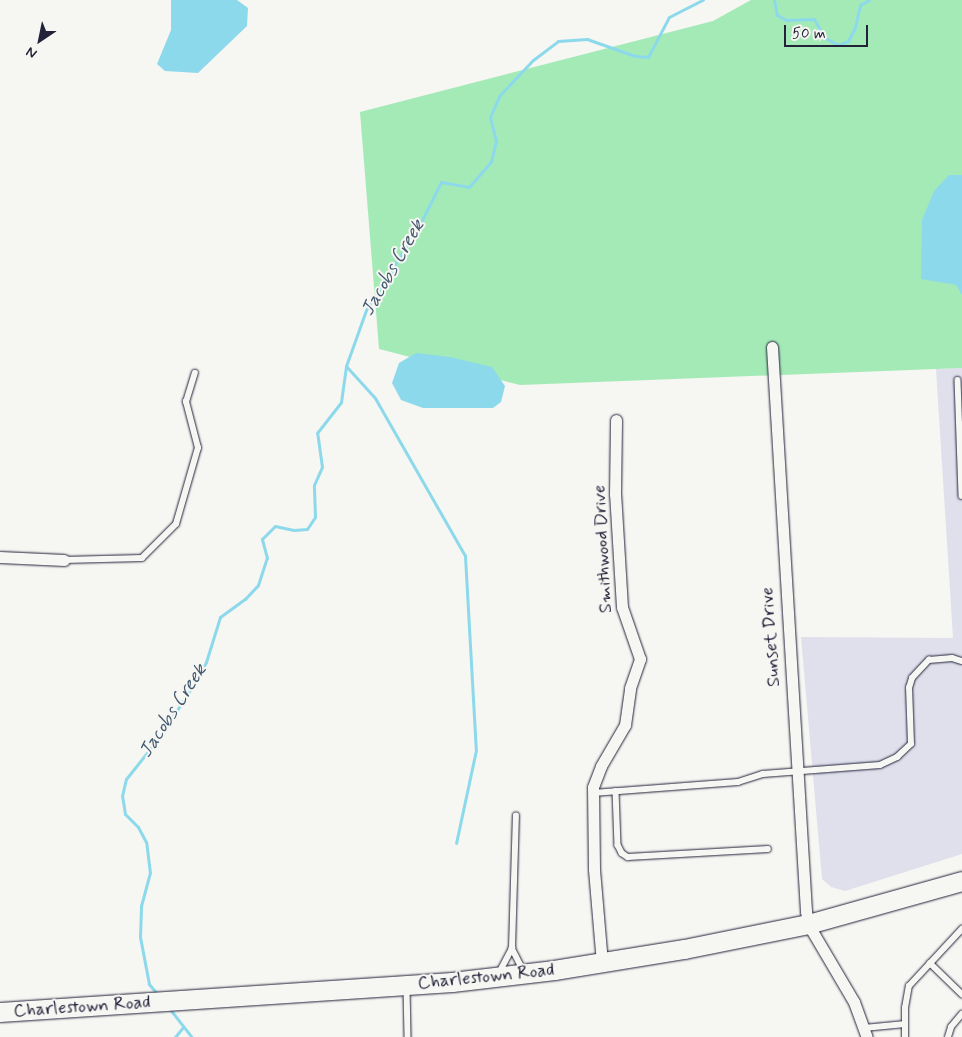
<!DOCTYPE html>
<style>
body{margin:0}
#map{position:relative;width:962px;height:1037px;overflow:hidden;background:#f6f6f2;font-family:Mynerve,sans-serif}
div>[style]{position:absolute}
.built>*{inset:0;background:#dfe0ec}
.green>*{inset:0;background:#a4eab7}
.water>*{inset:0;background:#8dd9ec}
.stream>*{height:3px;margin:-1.5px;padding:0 1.5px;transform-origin:1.5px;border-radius:1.5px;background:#8dd9ec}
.roads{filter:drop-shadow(0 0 1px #22223b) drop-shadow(0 0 1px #22223b)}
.service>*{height:5.5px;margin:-2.75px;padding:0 2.75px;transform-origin:2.75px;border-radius:2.75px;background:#f6f6f2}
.minor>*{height:11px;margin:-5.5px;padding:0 5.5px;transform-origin:5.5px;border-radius:5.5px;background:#f6f6f2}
.primary>*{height:19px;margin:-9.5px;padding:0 9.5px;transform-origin:9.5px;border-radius:9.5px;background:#f6f6f2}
span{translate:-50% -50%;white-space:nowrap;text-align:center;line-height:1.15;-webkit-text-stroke:4px #f6f6f2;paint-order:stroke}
.street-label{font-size:18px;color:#22223b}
.water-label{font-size:19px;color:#425970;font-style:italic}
.north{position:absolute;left:15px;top:15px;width:50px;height:50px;-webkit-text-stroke:4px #f6f6f2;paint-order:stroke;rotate:214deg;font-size:14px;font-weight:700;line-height:20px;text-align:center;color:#22223b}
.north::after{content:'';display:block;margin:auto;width:18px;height:22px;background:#22223b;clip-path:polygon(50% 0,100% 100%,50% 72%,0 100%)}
.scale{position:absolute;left:784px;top:25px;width:84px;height:22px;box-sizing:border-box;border:2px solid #22223b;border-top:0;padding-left:6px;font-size:15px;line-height:18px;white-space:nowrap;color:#22223b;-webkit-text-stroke:4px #f6f6f2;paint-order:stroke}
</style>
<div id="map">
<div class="built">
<i style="clip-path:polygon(962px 368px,962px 854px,845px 891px,831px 887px,822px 879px,801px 637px,953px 638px,936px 369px)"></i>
</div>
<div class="green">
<i style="clip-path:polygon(751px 0,962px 0,962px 368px,520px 385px,379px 349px,360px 112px,713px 21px)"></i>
</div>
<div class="water">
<i style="clip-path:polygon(171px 0,237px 0,248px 8px,247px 26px,198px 73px,165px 71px,157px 64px,171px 30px)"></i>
<i style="clip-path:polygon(949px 175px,962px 175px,962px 295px,956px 285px,921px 279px,922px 220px,934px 191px)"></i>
<i style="clip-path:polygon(416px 353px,450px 357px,492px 367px,505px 386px,501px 402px,493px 408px,423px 408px,401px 400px,392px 383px,399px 363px)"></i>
</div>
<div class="stream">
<i style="left:774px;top:0;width:15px;rotate:79deg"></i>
<i style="left:777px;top:15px;width:10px;rotate:29deg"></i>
<i style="left:786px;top:20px;width:28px;rotate:-2deg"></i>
<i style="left:814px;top:19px;width:21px;rotate:61deg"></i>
<i style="left:824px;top:37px;width:16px;rotate:30deg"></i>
<i style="left:838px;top:45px;width:11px;rotate:-22deg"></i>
<i style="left:848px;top:41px;width:16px;rotate:-63deg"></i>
<i style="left:855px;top:27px;width:23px;rotate:-77deg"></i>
<i style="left:860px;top:5px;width:10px;rotate:-29deg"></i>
<i style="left:346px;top:366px;width:43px;rotate:47.8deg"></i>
<i style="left:375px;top:398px;width:182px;rotate:60.3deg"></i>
<i style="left:465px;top:556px;width:194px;rotate:86.8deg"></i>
<i style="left:476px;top:750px;width:95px;rotate:102.1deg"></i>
<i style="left:159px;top:996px;width:16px;rotate:-130deg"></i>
<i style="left:149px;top:984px;width:48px;rotate:-100.8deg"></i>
<i style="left:140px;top:937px;width:31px;rotate:-88deg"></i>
<i style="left:141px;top:906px;width:34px;rotate:-75deg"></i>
<i style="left:150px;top:873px;width:31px;rotate:-97deg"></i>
<i style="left:146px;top:842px;width:17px;rotate:-118deg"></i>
<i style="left:138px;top:827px;width:18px;rotate:-135deg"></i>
<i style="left:125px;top:814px;width:18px;rotate:-99deg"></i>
<i style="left:122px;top:796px;width:17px;rotate:-77deg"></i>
<i style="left:126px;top:779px;width:56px;rotate:-51.5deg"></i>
<i style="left:161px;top:735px;width:63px;rotate:-57.3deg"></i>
<i style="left:195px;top:682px;width:23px;rotate:-61deg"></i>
<i style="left:206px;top:662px;width:47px;rotate:-72.7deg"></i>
<i style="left:220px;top:617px;width:31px;rotate:-36deg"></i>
<i style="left:245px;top:599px;width:19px;rotate:-47deg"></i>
<i style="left:258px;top:585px;width:28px;rotate:-72deg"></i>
<i style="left:267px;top:558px;width:20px;rotate:-105deg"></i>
<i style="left:262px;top:539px;width:18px;rotate:-45deg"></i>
<i style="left:275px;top:526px;width:19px;rotate:12deg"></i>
<i style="left:294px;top:530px;width:13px;rotate:-4deg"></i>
<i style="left:307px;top:529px;width:14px;rotate:-56deg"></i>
<i style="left:315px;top:517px;width:32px;rotate:-92deg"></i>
<i style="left:314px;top:485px;width:20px;rotate:-66deg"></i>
<i style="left:322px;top:467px;width:34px;rotate:-98deg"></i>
<i style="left:317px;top:433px;width:39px;rotate:-52deg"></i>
<i style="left:341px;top:402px;width:36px;rotate:-82deg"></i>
<i style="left:346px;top:366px;width:59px;rotate:-70.3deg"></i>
<i style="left:366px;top:310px;width:97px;rotate:-57.6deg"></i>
<i style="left:418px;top:228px;width:51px;rotate:-63.4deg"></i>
<i style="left:441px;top:182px;width:28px;rotate:10deg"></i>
<i style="left:469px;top:187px;width:33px;rotate:-49deg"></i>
<i style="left:491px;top:162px;width:22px;rotate:-77deg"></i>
<i style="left:496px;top:141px;width:25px;rotate:-104deg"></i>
<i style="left:490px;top:117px;width:24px;rotate:-66deg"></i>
<i style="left:500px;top:95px;width:48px;rotate:-46.7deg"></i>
<i style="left:533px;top:60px;width:31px;rotate:-37deg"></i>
<i style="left:558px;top:41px;width:29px;rotate:-4deg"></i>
<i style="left:587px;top:39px;width:51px;rotate:19.5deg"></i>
<i style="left:635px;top:56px;width:13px;rotate:4deg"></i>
<i style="left:648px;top:57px;width:45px;rotate:-62.3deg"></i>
<i style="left:669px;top:17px;width:38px;rotate:-27deg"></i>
<i style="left:169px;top:1008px;width:37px;rotate:52deg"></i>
<i style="left:175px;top:1037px;width:13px;rotate:-51deg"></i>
</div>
<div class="roads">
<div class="service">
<i style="left:958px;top:380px;width:116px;rotate:88deg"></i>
<i style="left:64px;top:560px;width:78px;rotate:-1.5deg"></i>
<i style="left:142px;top:558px;width:48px;rotate:-45deg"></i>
<i style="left:176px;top:524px;width:79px;rotate:-73.9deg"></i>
<i style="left:198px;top:448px;width:48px;rotate:-104.6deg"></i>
<i style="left:186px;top:402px;width:30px;rotate:-73deg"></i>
<i style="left:616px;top:791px;width:54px;rotate:87.9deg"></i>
<i style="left:618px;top:845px;width:9px;rotate:63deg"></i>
<i style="left:622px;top:853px;width:7px;rotate:34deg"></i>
<i style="left:628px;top:857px;width:140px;rotate:-3.3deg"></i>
<i style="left:593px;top:793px;width:145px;rotate:-4.3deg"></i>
<i style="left:738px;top:782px;width:26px;rotate:-18deg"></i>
<i style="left:763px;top:774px;width:117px;rotate:-4.4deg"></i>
<i style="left:880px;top:765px;width:19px;rotate:-25deg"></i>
<i style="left:897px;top:757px;width:19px;rotate:-43deg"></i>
<i style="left:911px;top:744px;width:56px;rotate:-92deg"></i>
<i style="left:909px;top:688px;width:10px;rotate:-73deg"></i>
<i style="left:912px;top:678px;width:25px;rotate:-47deg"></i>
<i style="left:929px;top:660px;width:23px;rotate:-5deg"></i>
<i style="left:952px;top:658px;width:10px;rotate:17deg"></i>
<i style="left:512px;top:948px;width:132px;rotate:-88.3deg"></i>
<i style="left:930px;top:963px;width:45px;rotate:44.1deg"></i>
<i style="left:500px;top:971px;width:26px;rotate:-62deg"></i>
<i style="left:512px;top:948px;width:25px;rotate:63deg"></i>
<i style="left:407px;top:988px;width:49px;rotate:88.8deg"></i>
<i style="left:864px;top:1028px;width:41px;rotate:-5.6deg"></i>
<i style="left:905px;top:1037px;width:29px;rotate:-90deg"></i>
<i style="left:905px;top:1008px;width:22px;rotate:-80deg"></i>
<i style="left:909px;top:986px;width:78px;rotate:-47.1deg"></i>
<i style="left:948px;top:1037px;width:10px;rotate:-73deg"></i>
<i style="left:951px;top:1027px;width:17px;rotate:-50deg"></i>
</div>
<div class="minor">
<i style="left:772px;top:347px;width:565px;rotate:86.55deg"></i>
<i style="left:806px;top:911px;width:13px;rotate:81deg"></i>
<i style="left:808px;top:924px;width:91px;rotate:59.5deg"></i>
<i style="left:854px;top:1002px;width:37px;rotate:70deg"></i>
<i style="left:0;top:557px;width:64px;rotate:2.7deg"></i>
<i style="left:602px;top:963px;width:94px;rotate:-94.9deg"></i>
<i style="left:594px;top:869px;width:82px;rotate:-90.7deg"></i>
<i style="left:593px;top:787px;width:22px;rotate:-69deg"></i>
<i style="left:601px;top:766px;width:48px;rotate:-59.7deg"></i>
<i style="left:625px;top:725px;width:37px;rotate:-82deg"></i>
<i style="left:630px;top:688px;width:31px;rotate:-71deg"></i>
<i style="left:640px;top:659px;width:55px;rotate:-109.1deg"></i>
<i style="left:622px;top:607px;width:113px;rotate:-93.5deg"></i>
<i style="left:615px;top:494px;width:74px;rotate:-89.2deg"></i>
</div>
<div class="primary">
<i style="left:0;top:1012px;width:453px;rotate:-3.8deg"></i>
<i style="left:452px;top:982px;width:103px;rotate:-6.7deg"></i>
<i style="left:554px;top:970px;width:132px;rotate:-9.2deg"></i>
<i style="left:684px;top:949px;width:126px;rotate:-11.4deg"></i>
<i style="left:808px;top:924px;width:160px;rotate:-15.6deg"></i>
</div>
</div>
<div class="street-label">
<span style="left:603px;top:549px;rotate:-93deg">Smithwood Drive</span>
<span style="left:771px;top:637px;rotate:-94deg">Sunset Drive</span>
<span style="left:486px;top:977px;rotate:-6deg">Charlestown Road</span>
<span style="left:82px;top:1007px;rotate:-4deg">Charlestown Road</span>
</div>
<div class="water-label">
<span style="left:393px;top:268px;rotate:-60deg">Jacobs Creek</span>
<span style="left:173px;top:711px;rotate:-57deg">Jacobs Creek</span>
</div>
<div class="north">N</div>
<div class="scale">50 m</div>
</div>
